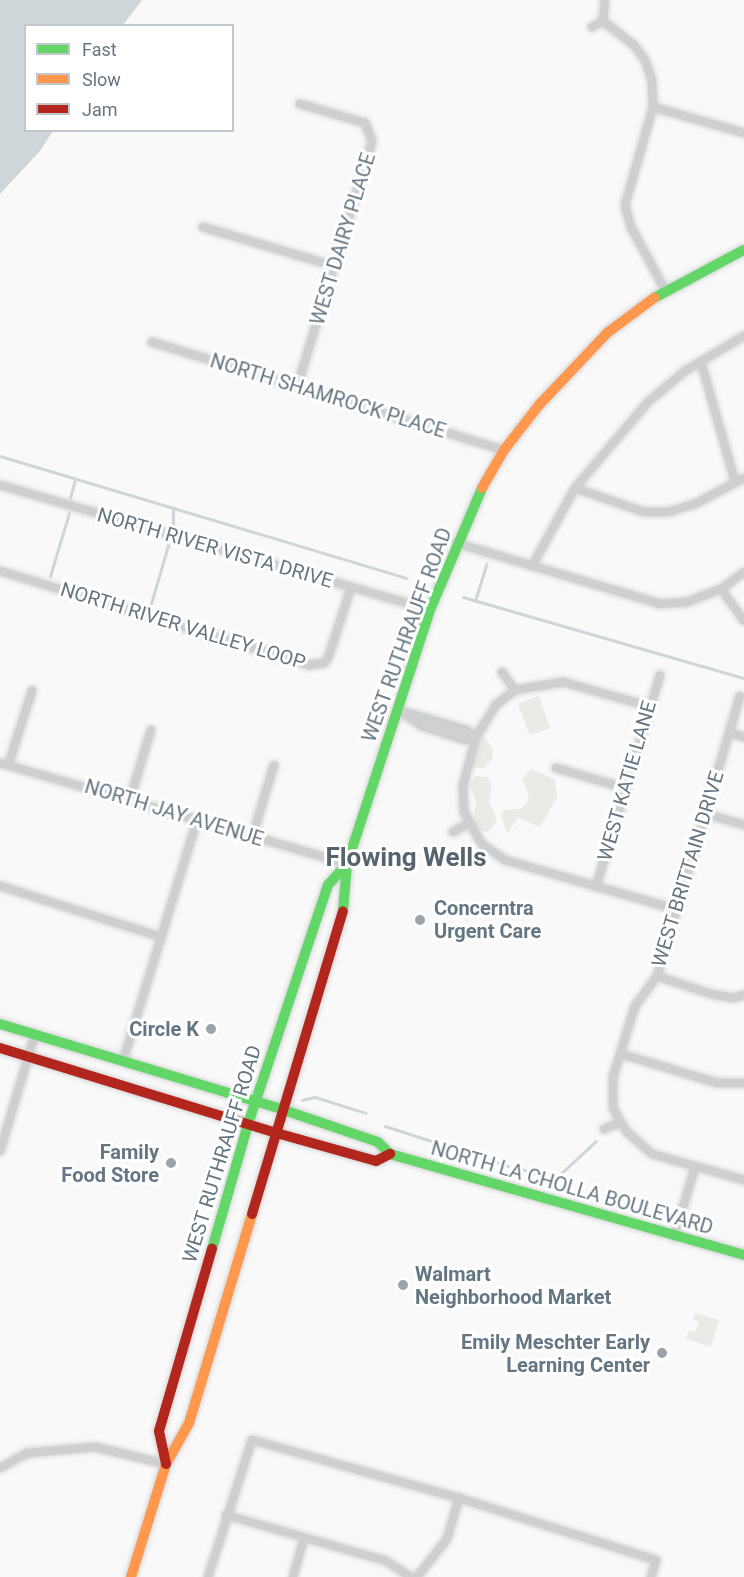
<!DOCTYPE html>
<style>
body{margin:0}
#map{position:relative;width:744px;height:1577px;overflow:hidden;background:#f9f9f9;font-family:Roboto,sans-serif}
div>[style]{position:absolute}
.green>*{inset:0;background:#e8ebe6;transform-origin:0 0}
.water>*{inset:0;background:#ced6d9}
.stream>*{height:3px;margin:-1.5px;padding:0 1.5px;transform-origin:1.5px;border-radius:1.5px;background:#ced6d9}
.roads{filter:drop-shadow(0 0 2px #d5d6d7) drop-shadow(0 0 2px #d5d6d7)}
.street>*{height:8px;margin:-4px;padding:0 4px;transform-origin:4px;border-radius:4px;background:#cecfd0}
.fast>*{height:10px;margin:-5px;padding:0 5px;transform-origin:5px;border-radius:5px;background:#63d668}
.slow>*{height:10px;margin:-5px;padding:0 5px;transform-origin:5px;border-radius:5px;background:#ff974d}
.jam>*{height:10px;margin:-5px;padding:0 5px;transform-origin:5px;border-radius:5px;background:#b3261e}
.dots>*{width:16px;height:16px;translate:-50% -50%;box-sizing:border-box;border:3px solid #fff;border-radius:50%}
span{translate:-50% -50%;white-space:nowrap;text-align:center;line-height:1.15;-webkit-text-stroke:6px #fff;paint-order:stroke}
.street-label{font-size:20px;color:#657683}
.poi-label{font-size:20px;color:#657683;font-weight:700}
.left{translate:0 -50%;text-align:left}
.right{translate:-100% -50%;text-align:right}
.district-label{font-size:26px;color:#57646e;font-weight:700}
.legend{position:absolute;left:24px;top:24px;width:210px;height:108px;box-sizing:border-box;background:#fff;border:2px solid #c1c8cd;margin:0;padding:8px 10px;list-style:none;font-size:18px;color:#657683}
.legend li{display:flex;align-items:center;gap:12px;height:30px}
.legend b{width:30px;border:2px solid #c1c8cd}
</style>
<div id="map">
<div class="green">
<i style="left:539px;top:696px;width:34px;height:22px;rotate:71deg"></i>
<i style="clip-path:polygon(482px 734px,493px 749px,492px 759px,484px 768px,471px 767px)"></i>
<i style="clip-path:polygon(531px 769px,555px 779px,557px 798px,540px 827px,518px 818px,507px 834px,501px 814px,505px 810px,520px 809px,527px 803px,529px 795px,522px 780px)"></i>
<i style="clip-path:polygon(476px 776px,487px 777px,492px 784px,489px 801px,497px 820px,488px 832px,479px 830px,473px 819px,476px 802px,470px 784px)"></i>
<i style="clip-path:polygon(695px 1313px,719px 1320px,711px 1347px,686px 1339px,689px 1330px,696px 1332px,699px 1322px,693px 1320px)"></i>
</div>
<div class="water">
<i style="clip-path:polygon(0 0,142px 0,123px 25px,26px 26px,26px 130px,53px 131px,40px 151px,0 194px)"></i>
</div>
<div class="stream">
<i style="left:0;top:456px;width:424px;rotate:16.7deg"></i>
<i style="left:70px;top:498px;width:20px;rotate:-75deg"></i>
<i style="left:173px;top:528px;width:19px;rotate:-90deg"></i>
<i style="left:50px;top:576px;width:66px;rotate:-73.2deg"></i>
<i style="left:463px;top:597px;width:292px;rotate:16.1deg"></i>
<i style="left:475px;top:601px;width:39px;rotate:-73deg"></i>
<i style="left:150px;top:607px;width:68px;rotate:-73.7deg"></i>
<i style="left:302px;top:1100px;width:13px;rotate:-13deg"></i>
<i style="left:315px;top:1097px;width:53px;rotate:17.4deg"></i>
<i style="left:385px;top:1126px;width:129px;rotate:18deg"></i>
<i style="left:521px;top:1169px;width:35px;rotate:18deg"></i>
<i style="left:554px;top:1180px;width:57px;rotate:-42.9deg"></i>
</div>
<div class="roads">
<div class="street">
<i style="left:603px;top:21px;width:39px;rotate:38deg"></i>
<i style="left:634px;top:45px;width:19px;rotate:54deg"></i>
<i style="left:645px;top:60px;width:21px;rotate:71deg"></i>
<i style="left:652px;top:80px;width:27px;rotate:88deg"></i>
<i style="left:653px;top:107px;width:102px;rotate:105.9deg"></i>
<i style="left:625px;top:205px;width:23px;rotate:75deg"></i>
<i style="left:631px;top:227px;width:72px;rotate:61.6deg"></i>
<i style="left:603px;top:21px;width:21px;rotate:-85deg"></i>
<i style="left:592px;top:27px;width:13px;rotate:-29deg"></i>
<i style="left:653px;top:107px;width:95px;rotate:15.9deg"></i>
<i style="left:203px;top:227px;width:137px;rotate:16.6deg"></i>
<i style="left:152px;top:342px;width:368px;rotate:17.1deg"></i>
<i style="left:701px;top:362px;width:124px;rotate:74.1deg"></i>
<i style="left:297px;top:387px;width:257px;rotate:-73deg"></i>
<i style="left:372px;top:141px;width:19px;rotate:-111deg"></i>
<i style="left:365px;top:123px;width:68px;rotate:-163.7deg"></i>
<i style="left:0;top:485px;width:448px;rotate:16.2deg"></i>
<i style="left:575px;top:488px;width:73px;rotate:19.2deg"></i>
<i style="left:644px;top:512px;width:24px"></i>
<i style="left:668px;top:512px;width:30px;rotate:-17deg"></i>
<i style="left:697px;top:503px;width:53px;rotate:-28deg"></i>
<i style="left:456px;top:543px;width:213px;rotate:16.6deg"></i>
<i style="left:660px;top:604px;width:27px;rotate:-4deg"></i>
<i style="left:687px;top:602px;width:36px;rotate:-21deg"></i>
<i style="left:721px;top:589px;width:29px;rotate:-36deg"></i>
<i style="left:532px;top:566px;width:89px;rotate:-61.1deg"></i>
<i style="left:575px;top:488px;width:113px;rotate:-49.7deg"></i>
<i style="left:648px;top:402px;width:48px;rotate:-40deg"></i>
<i style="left:685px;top:371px;width:69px;rotate:-30.7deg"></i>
<i style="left:0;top:571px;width:324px;rotate:16.9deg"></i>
<i style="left:310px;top:665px;width:14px;rotate:-8deg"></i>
<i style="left:324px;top:663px;width:6px;rotate:-51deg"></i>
<i style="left:328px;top:658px;width:74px;rotate:-71.8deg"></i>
<i style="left:721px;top:589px;width:39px;rotate:54deg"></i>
<i style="left:502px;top:672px;width:22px;rotate:54deg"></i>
<i style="left:740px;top:696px;width:292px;rotate:106.5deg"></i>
<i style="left:657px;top:976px;width:37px;rotate:126deg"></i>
<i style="left:635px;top:1006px;width:74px;rotate:107.2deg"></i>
<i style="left:613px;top:1077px;width:31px;rotate:90deg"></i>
<i style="left:613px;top:1108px;width:28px;rotate:60deg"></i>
<i style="left:627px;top:1132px;width:33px;rotate:41deg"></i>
<i style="left:652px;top:1154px;width:96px;rotate:15.8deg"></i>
<i style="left:648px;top:706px;width:88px;rotate:-164.2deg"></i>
<i style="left:563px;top:682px;width:49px;rotate:170.5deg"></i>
<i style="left:515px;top:690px;width:24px;rotate:142deg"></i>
<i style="left:496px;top:705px;width:38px;rotate:122deg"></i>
<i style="left:476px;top:737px;width:51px;rotate:104.9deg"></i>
<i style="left:463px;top:786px;width:26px;rotate:88deg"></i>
<i style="left:464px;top:812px;width:37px;rotate:61deg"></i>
<i style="left:482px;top:844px;width:28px;rotate:35deg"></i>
<i style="left:505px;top:860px;width:180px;rotate:16.1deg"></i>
<i style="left:398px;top:710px;width:29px;rotate:34deg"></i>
<i style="left:422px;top:726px;width:45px;rotate:18deg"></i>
<i style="left:465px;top:740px;width:11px;rotate:-15deg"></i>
<i style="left:405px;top:712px;width:64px;rotate:16.4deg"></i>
<i style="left:466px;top:730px;width:12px;rotate:35deg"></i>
<i style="left:729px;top:733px;width:16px;rotate:15deg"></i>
<i style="left:0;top:763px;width:361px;rotate:16.2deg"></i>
<i style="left:9px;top:763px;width:76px;rotate:-72.3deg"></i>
<i style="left:556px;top:768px;width:72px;rotate:16.2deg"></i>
<i style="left:130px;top:799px;width:72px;rotate:-73.1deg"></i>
<i style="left:706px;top:814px;width:40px;rotate:16deg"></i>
<i style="left:453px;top:832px;width:18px;rotate:-29deg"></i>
<i style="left:252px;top:837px;width:75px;rotate:-73deg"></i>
<i style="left:0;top:886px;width:169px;rotate:17.6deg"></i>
<i style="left:596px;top:887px;width:221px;rotate:-73.2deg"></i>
<i style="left:657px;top:976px;width:57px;rotate:18.4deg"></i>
<i style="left:711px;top:994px;width:23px;rotate:10deg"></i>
<i style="left:734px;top:998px;width:10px;rotate:-17deg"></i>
<i style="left:621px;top:1054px;width:100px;rotate:16.8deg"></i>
<i style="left:717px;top:1083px;width:27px"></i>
<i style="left:123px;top:1061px;width:251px;rotate:-72.9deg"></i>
<i style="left:604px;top:1129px;width:18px;rotate:-22deg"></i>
<i style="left:0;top:1151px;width:122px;rotate:-73.3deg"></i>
<i style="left:674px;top:1237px;width:73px;rotate:-73.3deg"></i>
<i style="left:0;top:1468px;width:31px;rotate:-29deg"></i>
<i style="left:27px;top:1453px;width:68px;rotate:-5deg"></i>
<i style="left:95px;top:1447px;width:73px;rotate:13.5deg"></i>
<i style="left:226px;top:1515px;width:166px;rotate:16deg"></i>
<i style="left:386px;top:1561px;width:30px;rotate:33deg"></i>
<i style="left:208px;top:1577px;width:144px;rotate:-72.2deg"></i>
<i style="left:252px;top:1440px;width:215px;rotate:15.7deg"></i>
<i style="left:459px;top:1498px;width:207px;rotate:17.5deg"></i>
<i style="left:656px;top:1560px;width:18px;rotate:106deg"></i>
<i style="left:293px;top:1577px;width:41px;rotate:-74.2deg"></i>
<i style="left:417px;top:1577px;width:48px;rotate:-51.7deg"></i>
<i style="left:447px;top:1539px;width:43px;rotate:-73.7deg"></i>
</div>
<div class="fast">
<i style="left:654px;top:298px;width:102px;rotate:-28.1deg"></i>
<i style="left:343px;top:911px;width:47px;rotate:-85.1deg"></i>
<i style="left:347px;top:864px;width:267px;rotate:-71.9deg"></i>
<i style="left:430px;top:610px;width:133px;rotate:-66.9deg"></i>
<i style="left:0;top:1024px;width:294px;rotate:16.8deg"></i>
<i style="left:281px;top:1109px;width:102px;rotate:18.8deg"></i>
<i style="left:378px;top:1142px;width:17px;rotate:45deg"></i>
<i style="left:390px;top:1154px;width:368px;rotate:15.9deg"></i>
<i style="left:212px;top:1249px;width:130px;rotate:-73.9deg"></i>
<i style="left:248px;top:1124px;width:252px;rotate:-71.5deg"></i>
<i style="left:328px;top:885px;width:28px;rotate:-48deg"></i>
</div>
<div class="slow">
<i style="left:482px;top:488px;width:44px;rotate:-59.9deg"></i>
<i style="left:504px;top:450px;width:57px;rotate:-52.1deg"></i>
<i style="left:539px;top:405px;width:99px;rotate:-46.6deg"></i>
<i style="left:607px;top:333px;width:59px;rotate:-36.7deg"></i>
<i style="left:131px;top:1577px;width:118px;rotate:-72.8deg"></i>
<i style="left:166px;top:1464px;width:47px;rotate:-60.7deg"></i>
<i style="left:189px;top:1423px;width:218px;rotate:-73.2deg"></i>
</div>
<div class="jam">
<i style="left:0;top:1048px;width:286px;rotate:17.1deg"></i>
<i style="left:273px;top:1132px;width:107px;rotate:15.7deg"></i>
<i style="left:376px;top:1161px;width:16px;rotate:-27deg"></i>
<i style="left:252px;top:1214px;width:316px;rotate:-73.3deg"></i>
<i style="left:166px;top:1464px;width:34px;rotate:-102deg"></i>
<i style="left:159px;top:1431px;width:190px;rotate:-73.8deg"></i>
</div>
</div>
<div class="dots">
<i style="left:420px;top:920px;background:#99a4ac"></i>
<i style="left:211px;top:1029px;background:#99a4ac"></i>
<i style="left:171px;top:1163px;background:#99a4ac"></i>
<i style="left:403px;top:1285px;background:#99a4ac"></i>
<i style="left:662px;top:1353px;background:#99a4ac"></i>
</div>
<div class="street-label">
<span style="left:343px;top:239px;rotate:-73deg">WEST DAIRY PLACE</span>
<span style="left:328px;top:396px;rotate:17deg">NORTH SHAMROCK PLACE</span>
<span style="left:215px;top:548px;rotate:16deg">NORTH RIVER VISTA DRIVE</span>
<span style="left:183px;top:626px;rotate:17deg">NORTH RIVER VALLEY LOOP</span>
<span style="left:407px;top:635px;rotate:-70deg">WEST RUTHRAUFF ROAD</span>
<span style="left:627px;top:781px;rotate:-74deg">WEST KATIE LANE</span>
<span style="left:174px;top:813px;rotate:17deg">NORTH JAY AVENUE</span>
<span style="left:688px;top:869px;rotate:-73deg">WEST BRITTAIN DRIVE</span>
<span style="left:222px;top:1154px;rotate:-73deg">WEST RUTHRAUFF ROAD</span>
<span style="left:572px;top:1188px;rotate:16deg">NORTH LA CHOLLA BOULEVARD</span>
</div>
<div class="poi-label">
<span class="left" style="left:434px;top:920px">Concerntra<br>Urgent Care</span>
<span class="right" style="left:199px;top:1029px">Circle K</span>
<span class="right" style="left:159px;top:1164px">Family<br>Food Store</span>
<span class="left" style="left:415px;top:1286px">Walmart<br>Neighborhood Market</span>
<span class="right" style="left:650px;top:1354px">Emily Meschter Early<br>Learning Center</span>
</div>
<div class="district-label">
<span style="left:406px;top:858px">Flowing Wells</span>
</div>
<ul class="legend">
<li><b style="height:8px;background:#63d668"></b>Fast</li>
<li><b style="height:8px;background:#ff974d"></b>Slow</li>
<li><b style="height:8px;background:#b3261e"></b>Jam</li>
</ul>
</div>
